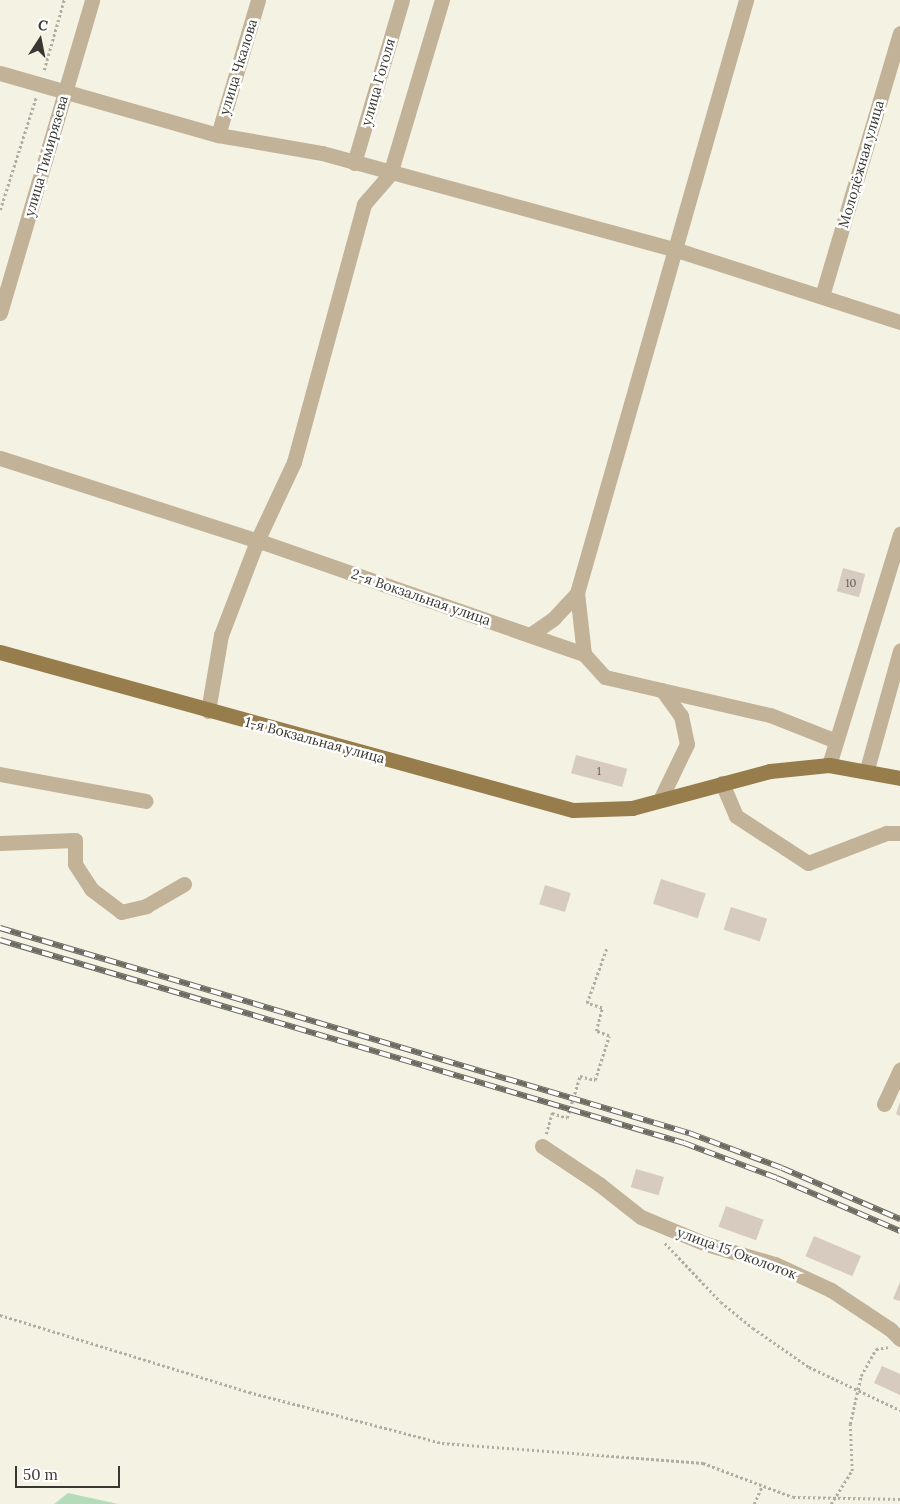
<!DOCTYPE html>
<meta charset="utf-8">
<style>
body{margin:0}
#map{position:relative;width:900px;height:1504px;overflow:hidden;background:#f4f2e2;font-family:Lora,serif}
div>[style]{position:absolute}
.green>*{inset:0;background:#b4dcbb}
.building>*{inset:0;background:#d7cbbf;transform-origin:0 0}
.path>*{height:2.5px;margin-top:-1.25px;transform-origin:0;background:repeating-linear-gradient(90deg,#b0aea2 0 2.5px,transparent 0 5px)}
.minor>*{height:15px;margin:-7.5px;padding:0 7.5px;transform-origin:7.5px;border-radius:7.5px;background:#c1b298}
.major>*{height:15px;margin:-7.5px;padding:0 7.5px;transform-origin:7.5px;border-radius:7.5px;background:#977d4c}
.rail>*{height:5.5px;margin-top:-2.75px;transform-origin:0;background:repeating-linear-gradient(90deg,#fff 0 11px,#6c6b62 0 22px);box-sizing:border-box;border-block:1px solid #6c6b62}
span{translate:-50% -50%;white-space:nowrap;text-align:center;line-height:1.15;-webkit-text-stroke:5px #fff;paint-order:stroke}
.number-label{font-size:11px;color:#605c54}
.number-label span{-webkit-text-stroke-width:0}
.street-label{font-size:14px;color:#383731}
.north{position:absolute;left:15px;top:15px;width:50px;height:50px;-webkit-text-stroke:4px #fff;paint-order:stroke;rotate:11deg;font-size:14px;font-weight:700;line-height:20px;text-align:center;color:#383731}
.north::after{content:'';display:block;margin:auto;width:18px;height:22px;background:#383731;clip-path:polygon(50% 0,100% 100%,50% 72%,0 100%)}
.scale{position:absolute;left:15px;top:1466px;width:105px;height:22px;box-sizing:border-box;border:2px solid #383731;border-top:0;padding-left:6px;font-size:15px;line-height:18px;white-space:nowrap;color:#383731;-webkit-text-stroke:4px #fff;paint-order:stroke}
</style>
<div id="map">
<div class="green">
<i style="clip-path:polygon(68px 1493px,118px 1504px,54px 1504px)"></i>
</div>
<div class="building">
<i style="left:843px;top:568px;width:23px;height:24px;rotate:15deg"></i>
<i style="left:576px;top:755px;width:53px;height:19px;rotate:15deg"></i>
<i style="left:661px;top:879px;width:47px;height:26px;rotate:18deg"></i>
<i style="left:545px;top:885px;width:27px;height:20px;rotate:17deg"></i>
<i style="left:731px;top:907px;width:38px;height:24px;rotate:18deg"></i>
<i style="clip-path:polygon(900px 1102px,900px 1116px,896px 1114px)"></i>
<i style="left:636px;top:1169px;width:29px;height:19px;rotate:16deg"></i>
<i style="left:726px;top:1206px;width:40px;height:22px;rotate:20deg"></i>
<i style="left:814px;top:1236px;width:51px;height:22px;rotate:23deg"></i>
<i style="clip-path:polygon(900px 1282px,900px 1301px,893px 1299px)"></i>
<i style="clip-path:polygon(882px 1366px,900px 1374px,900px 1395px,874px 1383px)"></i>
</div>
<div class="path">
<i style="left:44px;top:70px;width:73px;rotate:-74.1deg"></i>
<i style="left:0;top:210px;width:119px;rotate:-72.3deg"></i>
<i style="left:546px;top:1134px;width:22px;rotate:-74deg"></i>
<i style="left:552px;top:1113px;width:16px;rotate:18deg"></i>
<i style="left:567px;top:1118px;width:44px;rotate:-72.8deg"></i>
<i style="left:580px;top:1076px;width:16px;rotate:15deg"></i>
<i style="left:595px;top:1080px;width:46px;rotate:-72.3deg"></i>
<i style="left:609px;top:1036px;width:14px;rotate:-159deg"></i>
<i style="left:596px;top:1031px;width:24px;rotate:-75deg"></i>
<i style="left:602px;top:1008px;width:16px;rotate:-162deg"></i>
<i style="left:587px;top:1003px;width:59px;rotate:-70.3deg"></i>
<i style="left:665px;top:1243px;width:81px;rotate:46.5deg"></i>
<i style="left:721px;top:1302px;width:41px;rotate:39.1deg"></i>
<i style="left:753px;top:1328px;width:68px;rotate:34.9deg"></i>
<i style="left:809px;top:1367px;width:101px;rotate:25.3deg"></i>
<i style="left:0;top:1315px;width:261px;rotate:17.2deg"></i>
<i style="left:249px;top:1392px;width:200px;rotate:14.8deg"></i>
<i style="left:442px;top:1443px;width:262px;rotate:4.4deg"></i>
<i style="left:703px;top:1463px;width:96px;rotate:20.7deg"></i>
<i style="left:793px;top:1497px;width:107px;rotate:1.1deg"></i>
<i style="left:754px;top:1504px;width:20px;rotate:-66deg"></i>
<i style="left:831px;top:1504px;width:39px;rotate:-58deg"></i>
<i style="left:852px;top:1471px;width:47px;rotate:-92.4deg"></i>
<i style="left:850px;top:1424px;width:49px;rotate:-77.1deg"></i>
<i style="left:861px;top:1376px;width:31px;rotate:-61deg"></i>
<i style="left:876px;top:1349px;width:12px;rotate:-9deg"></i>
</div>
<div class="minor">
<i style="left:0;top:73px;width:227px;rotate:15.9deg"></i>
<i style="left:218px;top:135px;width:106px;rotate:9.8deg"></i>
<i style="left:322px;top:153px;width:368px;rotate:15.3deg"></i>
<i style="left:677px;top:250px;width:234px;rotate:17.9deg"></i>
<i style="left:218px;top:135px;width:141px;rotate:-73.5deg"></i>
<i style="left:354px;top:163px;width:170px;rotate:-73.6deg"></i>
<i style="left:822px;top:296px;width:274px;rotate:-73.5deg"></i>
<i style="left:0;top:313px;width:326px;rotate:-73.6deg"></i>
<i style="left:0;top:458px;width:278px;rotate:17.8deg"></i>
<i style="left:265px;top:543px;width:338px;rotate:19.2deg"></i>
<i style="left:584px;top:654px;width:31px;rotate:48deg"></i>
<i style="left:605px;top:677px;width:169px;rotate:13deg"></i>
<i style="left:770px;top:715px;width:71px;rotate:21.5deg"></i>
<i style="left:530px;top:635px;width:29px;rotate:-35deg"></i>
<i style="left:554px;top:618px;width:34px;rotate:-47deg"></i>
<i style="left:584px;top:654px;width:61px;rotate:-96.5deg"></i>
<i style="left:577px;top:593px;width:617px;rotate:-74.09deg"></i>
<i style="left:208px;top:711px;width:77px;rotate:-80.3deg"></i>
<i style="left:221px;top:635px;width:101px;rotate:-69deg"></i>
<i style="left:257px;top:541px;width:87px;rotate:-64.9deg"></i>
<i style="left:294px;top:462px;width:267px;rotate:-74.8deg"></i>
<i style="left:364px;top:204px;width:40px;rotate:-49deg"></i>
<i style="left:390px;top:174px;width:182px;rotate:-73.4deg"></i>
<i style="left:829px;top:765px;width:242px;rotate:-72.9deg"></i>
<i style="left:867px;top:769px;width:123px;rotate:-74.4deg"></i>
<i style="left:0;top:774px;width:148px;rotate:10.5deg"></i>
<i style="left:722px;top:783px;width:36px;rotate:67deg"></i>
<i style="left:736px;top:816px;width:86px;rotate:33.1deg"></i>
<i style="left:808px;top:863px;width:84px;rotate:-21deg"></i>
<i style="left:886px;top:833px;width:14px"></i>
<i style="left:660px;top:800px;width:62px;rotate:-64.3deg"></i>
<i style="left:687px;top:744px;width:29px;rotate:-102deg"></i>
<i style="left:681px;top:716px;width:32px;rotate:-126deg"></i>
<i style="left:0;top:843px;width:75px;rotate:-2.3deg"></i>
<i style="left:75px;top:840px;width:24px;rotate:90deg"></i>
<i style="left:75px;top:864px;width:30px;rotate:57deg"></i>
<i style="left:91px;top:889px;width:38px;rotate:37deg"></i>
<i style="left:121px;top:912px;width:26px;rotate:-13deg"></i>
<i style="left:146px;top:906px;width:44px;rotate:-30.1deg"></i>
<i style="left:884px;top:1104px;width:38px;rotate:-65deg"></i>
<i style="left:542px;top:1146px;width:69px;rotate:33.7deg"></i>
<i style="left:599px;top:1184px;width:53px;rotate:38.2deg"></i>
<i style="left:641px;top:1217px;width:70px;rotate:22.6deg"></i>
<i style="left:706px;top:1244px;width:72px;rotate:16.2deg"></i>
<i style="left:775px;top:1264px;width:62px;rotate:24.9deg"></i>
<i style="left:831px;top:1290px;width:71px;rotate:33.5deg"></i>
<i style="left:890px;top:1329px;width:14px;rotate:45deg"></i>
</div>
<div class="major">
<i style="left:0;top:652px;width:594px;rotate:15.42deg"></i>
<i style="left:573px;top:810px;width:59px;rotate:-1.9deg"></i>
<i style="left:632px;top:808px;width:143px;rotate:-15deg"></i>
<i style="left:770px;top:771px;width:59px;rotate:-5.8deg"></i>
<i style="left:829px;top:765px;width:72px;rotate:10.4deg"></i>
</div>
<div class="rail">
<i style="left:0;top:928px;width:719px;rotate:16.57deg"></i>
<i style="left:689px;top:1133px;width:99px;rotate:20.6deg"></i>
<i style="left:782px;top:1168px;width:129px;rotate:23.4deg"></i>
<i style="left:0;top:940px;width:713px;rotate:16.53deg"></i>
<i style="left:684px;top:1143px;width:99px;rotate:20.6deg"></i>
<i style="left:777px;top:1178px;width:134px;rotate:23.3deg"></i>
</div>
<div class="number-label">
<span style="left:851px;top:583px">10</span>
<span style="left:599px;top:771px">1</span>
</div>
<div class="street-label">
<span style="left:238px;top:67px;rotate:-73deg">улица Чкалова</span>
<span style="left:378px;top:82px;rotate:-74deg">улица Гоголя</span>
<span style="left:46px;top:156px;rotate:-74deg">улица Тимирязева</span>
<span style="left:861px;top:164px;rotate:-74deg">Молодёжная улица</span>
<span style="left:421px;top:597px;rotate:19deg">2-я Вокзальная улица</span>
<span style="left:315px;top:740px;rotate:15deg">1-я Вокзальная улица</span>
<span style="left:737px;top:1253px;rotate:20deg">улица 15 Околоток</span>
</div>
<div class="north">С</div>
<div class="scale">50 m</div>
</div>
